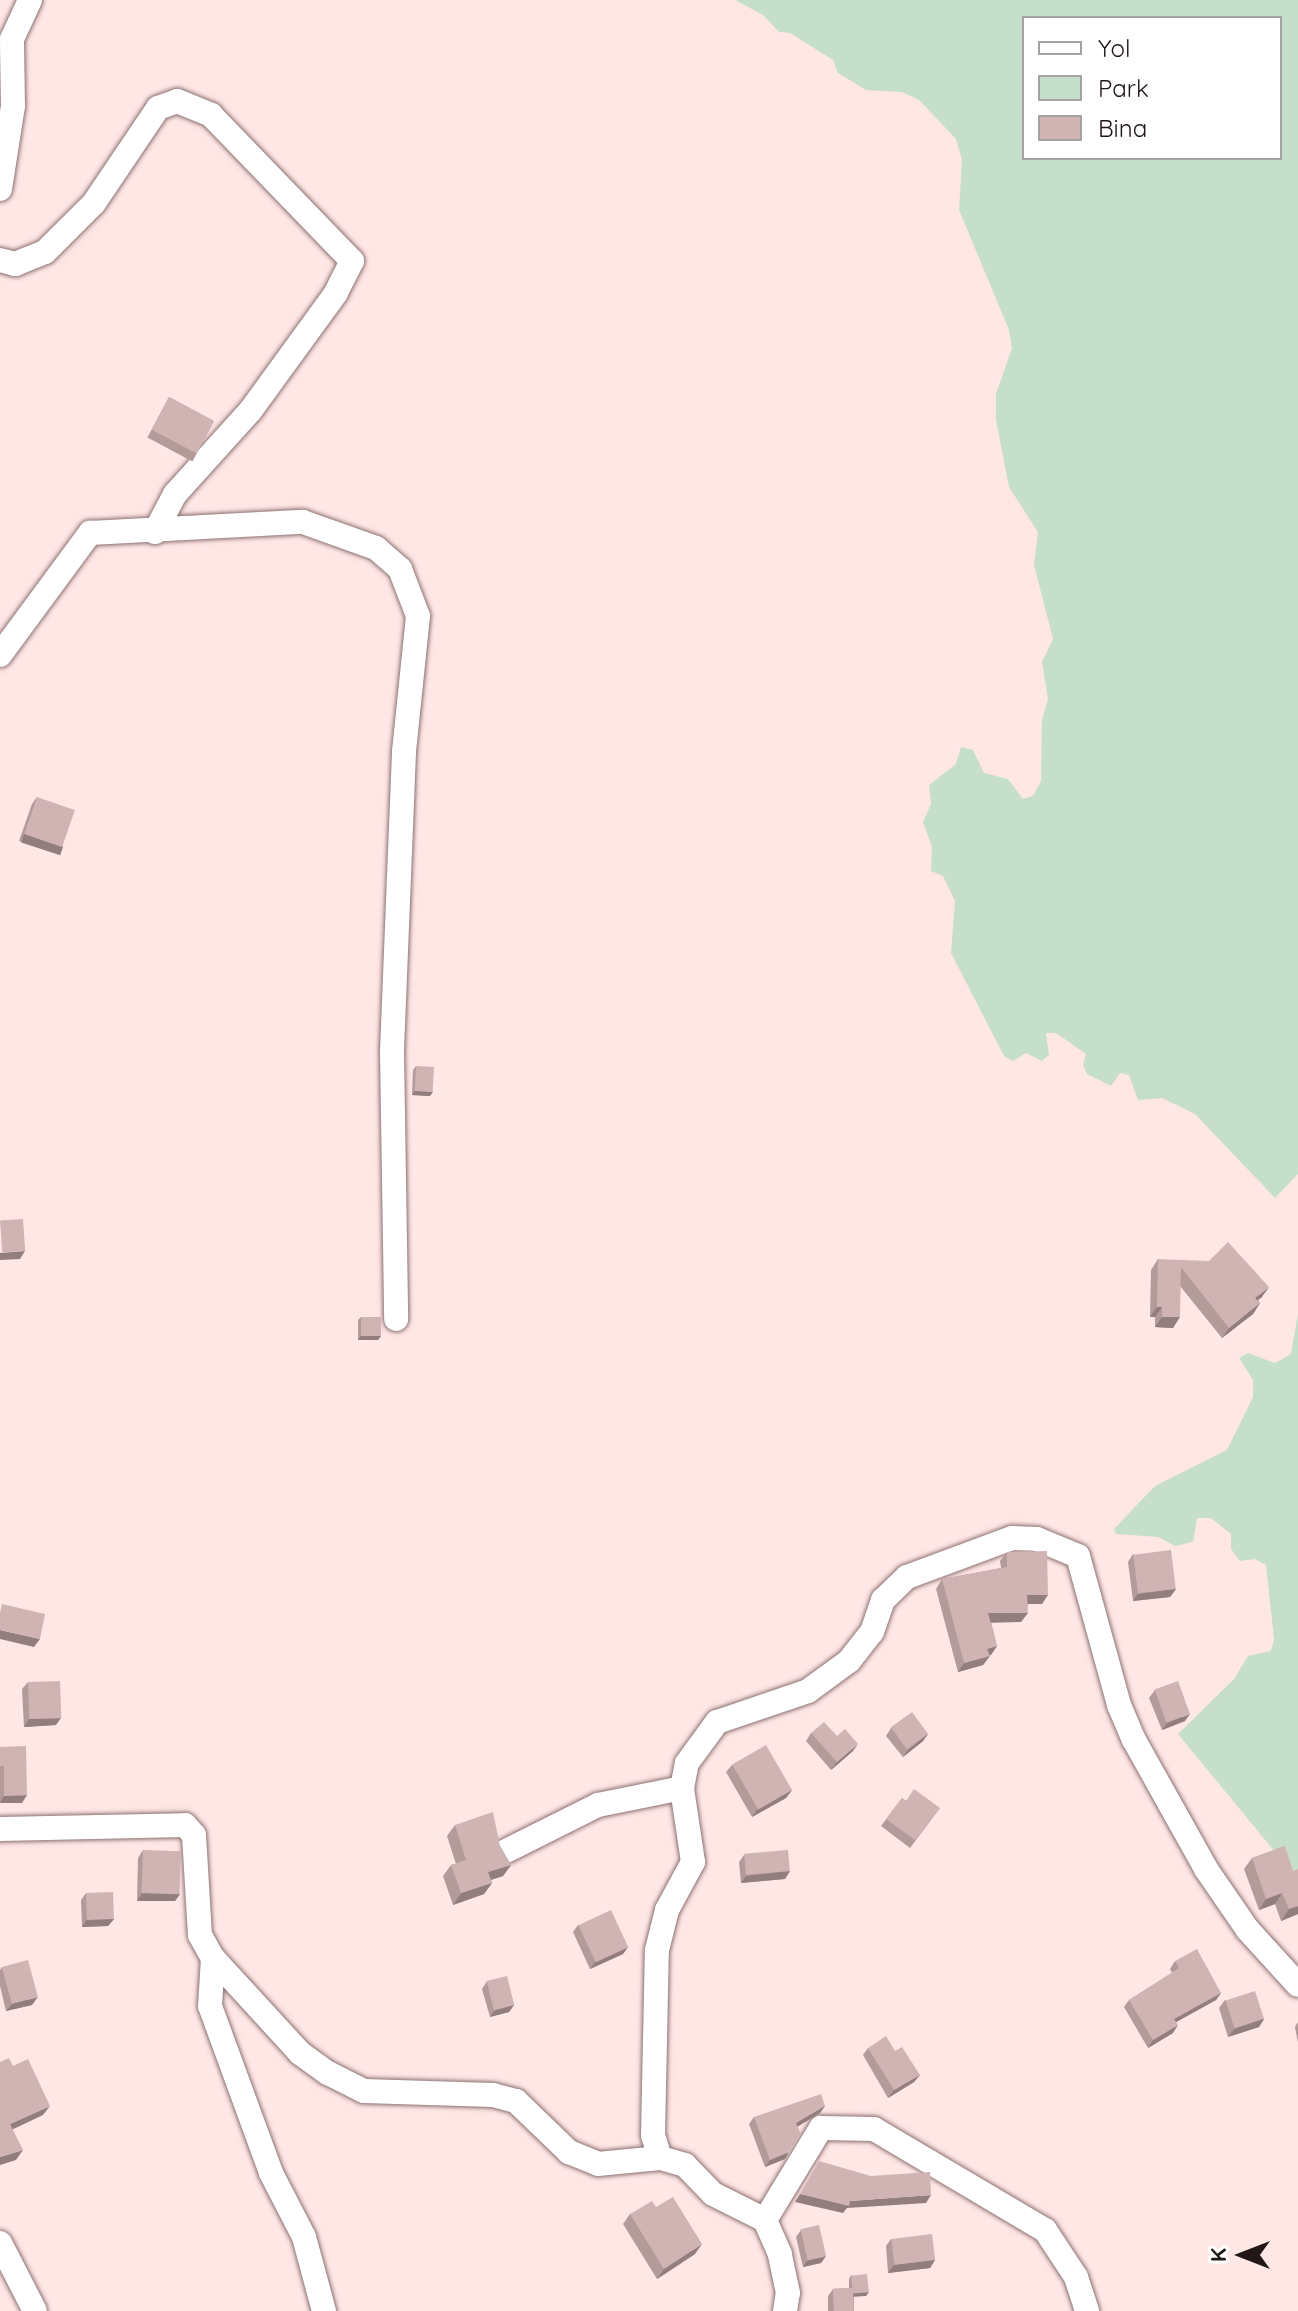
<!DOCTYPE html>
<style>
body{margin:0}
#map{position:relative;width:1298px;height:2311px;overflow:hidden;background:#ffe7e6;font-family:Quicksand,sans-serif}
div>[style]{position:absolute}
.green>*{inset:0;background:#c5dfcb}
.roads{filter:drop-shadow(0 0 2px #8c7272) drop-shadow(0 0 2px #8c7272)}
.minor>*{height:24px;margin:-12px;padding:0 12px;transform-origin:12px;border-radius:12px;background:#fff}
.wall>*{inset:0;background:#b39b9a;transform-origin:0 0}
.shaded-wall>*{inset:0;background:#927e7d;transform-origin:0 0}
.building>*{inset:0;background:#d0b4b3;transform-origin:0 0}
span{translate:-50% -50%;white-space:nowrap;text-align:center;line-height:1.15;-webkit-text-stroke:8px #fff;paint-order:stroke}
.legend{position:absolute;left:1022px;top:16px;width:260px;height:144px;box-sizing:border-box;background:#fff;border:2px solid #a6a2a2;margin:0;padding:10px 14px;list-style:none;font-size:24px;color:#211717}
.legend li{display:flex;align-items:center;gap:16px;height:40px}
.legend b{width:40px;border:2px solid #a6a2a2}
.north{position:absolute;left:1202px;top:2215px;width:80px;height:80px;-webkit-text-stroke:6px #fff;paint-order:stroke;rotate:270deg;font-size:22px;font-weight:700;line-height:32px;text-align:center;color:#211717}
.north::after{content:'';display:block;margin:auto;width:28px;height:36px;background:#211717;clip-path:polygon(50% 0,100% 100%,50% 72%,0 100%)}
</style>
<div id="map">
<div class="green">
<i style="clip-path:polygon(evenodd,735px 0,1298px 0,1298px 1174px,1275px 1198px,1195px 1114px,1162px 1098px,1138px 1100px,1129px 1075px,1120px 1073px,1111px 1086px,1087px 1074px,1083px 1065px,1086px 1054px,1056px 1033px,1046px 1033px,1049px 1055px,1042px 1061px,1026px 1053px,1013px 1061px,1004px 1056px,951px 953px,955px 901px,943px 876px,931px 871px,932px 847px,923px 822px,931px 804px,929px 785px,956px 764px,961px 747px,973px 750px,984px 773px,1008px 779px,1023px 799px,1033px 796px,1041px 781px,1042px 720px,1048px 699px,1042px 662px,1053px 639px,1034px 565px,1038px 532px,1009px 487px,996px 420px,996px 394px,1012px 348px,1009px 330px,959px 210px,962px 160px,956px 139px,919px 100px,902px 92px,866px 90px,838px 73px,833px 60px,790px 33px,779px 32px,763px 15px,735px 0,1024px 18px,1280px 18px,1280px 158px,1024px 158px,1024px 18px)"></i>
<i style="clip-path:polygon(1298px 1313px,1298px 1880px,1178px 1734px,1234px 1679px,1248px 1656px,1271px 1651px,1274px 1639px,1266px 1565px,1255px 1559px,1240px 1561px,1231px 1549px,1231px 1534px,1211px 1518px,1197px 1518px,1193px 1542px,1175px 1546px,1158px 1537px,1116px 1534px,1114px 1529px,1155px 1486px,1227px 1450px,1253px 1397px,1253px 1380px,1239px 1358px,1248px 1353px,1275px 1363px,1291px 1354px)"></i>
</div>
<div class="roads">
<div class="minor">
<i style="left:0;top:189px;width:84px;rotate:-81.1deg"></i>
<i style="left:13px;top:106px;width:67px;rotate:-90.9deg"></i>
<i style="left:12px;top:39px;width:43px;rotate:-65.2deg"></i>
<i style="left:0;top:260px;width:16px;rotate:15deg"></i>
<i style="left:15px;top:264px;width:32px;rotate:-22deg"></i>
<i style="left:45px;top:252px;width:69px;rotate:-45deg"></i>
<i style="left:94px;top:203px;width:115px;rotate:-56deg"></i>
<i style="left:158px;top:108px;width:20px;rotate:-20deg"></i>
<i style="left:177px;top:101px;width:37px;rotate:22deg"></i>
<i style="left:211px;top:115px;width:203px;rotate:46deg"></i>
<i style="left:352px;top:261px;width:36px;rotate:117deg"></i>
<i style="left:336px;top:293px;width:145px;rotate:126deg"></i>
<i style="left:251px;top:410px;width:113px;rotate:132.1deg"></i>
<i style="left:175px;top:494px;width:43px;rotate:117.8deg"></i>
<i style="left:0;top:655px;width:152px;rotate:-53.6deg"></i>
<i style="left:90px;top:533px;width:213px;rotate:-3deg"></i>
<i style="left:303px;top:522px;width:77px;rotate:19.6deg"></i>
<i style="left:376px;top:548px;width:32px;rotate:41deg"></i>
<i style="left:400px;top:569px;width:50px;rotate:69deg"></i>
<i style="left:418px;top:616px;width:137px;rotate:95.9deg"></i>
<i style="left:404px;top:752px;width:300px;rotate:92.3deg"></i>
<i style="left:392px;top:1052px;width:267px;rotate:89.1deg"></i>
<i style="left:0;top:1829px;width:185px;rotate:-1.2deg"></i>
<i style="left:185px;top:1825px;width:13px;rotate:48deg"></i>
<i style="left:194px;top:1835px;width:100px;rotate:86.6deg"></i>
<i style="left:200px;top:1935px;width:26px;rotate:61deg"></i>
<i style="left:213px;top:1958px;width:129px;rotate:47.5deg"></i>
<i style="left:300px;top:2053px;width:34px;rotate:36deg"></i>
<i style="left:328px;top:2073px;width:40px;rotate:26.6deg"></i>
<i style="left:364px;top:2091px;width:129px;rotate:1.8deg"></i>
<i style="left:493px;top:2095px;width:24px;rotate:15deg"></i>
<i style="left:516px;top:2101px;width:74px;rotate:43.9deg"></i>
<i style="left:569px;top:2152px;width:31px;rotate:22deg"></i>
<i style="left:598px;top:2164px;width:62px;rotate:-5.5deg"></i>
<i style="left:506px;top:1851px;width:103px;rotate:-26.6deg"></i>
<i style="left:598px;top:1805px;width:86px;rotate:-11.4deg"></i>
<i style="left:213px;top:1958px;width:48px;rotate:93.6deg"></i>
<i style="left:210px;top:2006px;width:178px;rotate:69.9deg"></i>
<i style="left:271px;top:2173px;width:72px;rotate:62.7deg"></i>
<i style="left:304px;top:2237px;width:77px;rotate:74.9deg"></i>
<i style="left:765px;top:2220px;width:108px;rotate:-58.7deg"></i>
<i style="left:821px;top:2128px;width:53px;rotate:1.1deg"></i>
<i style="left:874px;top:2129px;width:199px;rotate:30.6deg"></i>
<i style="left:1045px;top:2230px;width:56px;rotate:56.6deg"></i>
<i style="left:1076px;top:2277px;width:36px;rotate:72deg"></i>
<i style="left:0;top:2243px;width:76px;rotate:62.8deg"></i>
<i style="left:785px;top:2311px;width:18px;rotate:-81deg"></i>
<i style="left:788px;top:2293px;width:40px;rotate:-102deg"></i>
<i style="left:780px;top:2254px;width:37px;rotate:-114deg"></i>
<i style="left:765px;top:2220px;width:58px;rotate:-153.4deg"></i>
<i style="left:713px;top:2194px;width:40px;rotate:-134deg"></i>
<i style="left:685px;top:2165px;width:26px;rotate:-164deg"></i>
<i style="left:660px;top:2158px;width:24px;rotate:-107deg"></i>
<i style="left:653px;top:2135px;width:185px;rotate:-88.8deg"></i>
<i style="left:657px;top:1950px;width:41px;rotate:-76deg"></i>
<i style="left:667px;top:1910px;width:55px;rotate:-61.6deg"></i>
<i style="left:693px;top:1862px;width:75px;rotate:-98.5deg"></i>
<i style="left:682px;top:1788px;width:25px;rotate:-79deg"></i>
<i style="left:687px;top:1763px;width:51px;rotate:-53.8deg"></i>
<i style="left:717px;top:1722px;width:96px;rotate:-18.8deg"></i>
<i style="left:808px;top:1691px;width:51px;rotate:-36.2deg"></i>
<i style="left:849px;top:1661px;width:37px;rotate:-52deg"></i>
<i style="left:872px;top:1632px;width:34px;rotate:-71deg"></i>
<i style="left:883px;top:1600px;width:33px;rotate:-44deg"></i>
<i style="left:907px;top:1577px;width:112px;rotate:-20.4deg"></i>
<i style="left:1012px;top:1538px;width:25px;rotate:2deg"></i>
<i style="left:1037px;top:1539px;width:44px;rotate:22.5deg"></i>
<i style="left:1078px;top:1556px;width:155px;rotate:74.6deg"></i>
<i style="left:1119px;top:1705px;width:38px;rotate:67deg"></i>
<i style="left:1134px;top:1740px;width:148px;rotate:60.8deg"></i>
<i style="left:1206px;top:1869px;width:74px;rotate:55.5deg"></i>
<i style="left:1248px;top:1930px;width:74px;rotate:47.7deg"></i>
</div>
</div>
<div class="wall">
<i style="left:169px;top:397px;width:51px;height:46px;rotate:28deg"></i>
<i style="clip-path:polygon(37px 797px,63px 847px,58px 854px,19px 841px,32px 804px)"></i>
<i style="clip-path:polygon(416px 1066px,430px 1096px,412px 1095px,413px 1070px)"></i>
<i style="clip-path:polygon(1158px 1259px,1262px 1297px,1258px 1300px,1260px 1303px,1253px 1314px,1222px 1338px,1180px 1286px,1173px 1328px,1155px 1327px,1155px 1317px,1150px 1317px,1151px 1270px)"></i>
<i style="clip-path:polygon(361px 1317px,381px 1336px,378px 1340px,358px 1340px,358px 1320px)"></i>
<i style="clip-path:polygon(1007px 1552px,1042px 1604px,1028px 1604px,1021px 1622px,991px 1622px,997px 1646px,983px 1665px,958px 1672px,936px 1589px,942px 1579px,1001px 1568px,1000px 1561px)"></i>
<i style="clip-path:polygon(1133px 1554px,1176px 1589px,1170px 1597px,1133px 1601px,1128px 1562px)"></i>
<i style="clip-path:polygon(28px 1682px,56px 1725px,24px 1727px,22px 1689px)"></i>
<i style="clip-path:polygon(1155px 1690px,1185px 1721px,1162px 1730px,1149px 1698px)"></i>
<i style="clip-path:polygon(891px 1728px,928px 1734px,923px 1741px,903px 1757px,886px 1736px)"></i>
<i style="clip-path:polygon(811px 1733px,837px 1736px,853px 1751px,831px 1770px,806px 1741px)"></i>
<i style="clip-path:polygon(0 1747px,22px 1803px,0 1803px)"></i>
<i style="clip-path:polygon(732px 1765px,792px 1790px,786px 1798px,752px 1817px,726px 1772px)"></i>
<i style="clip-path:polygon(902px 1798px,906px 1801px,940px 1808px,910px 1848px,881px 1826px)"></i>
<i style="clip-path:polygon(455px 1825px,500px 1846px,511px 1865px,503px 1876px,491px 1880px,492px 1883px,484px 1894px,453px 1905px,443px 1876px,451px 1865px,456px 1864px,447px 1836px)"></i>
<i style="clip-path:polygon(1285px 1846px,1298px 1914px,1281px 1921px,1275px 1904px,1259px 1910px,1244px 1869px,1252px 1858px)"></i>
<i style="clip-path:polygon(143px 1850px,180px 1894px,175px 1901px,137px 1901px,138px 1858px)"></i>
<i style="clip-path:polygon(744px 1855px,790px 1871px,785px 1879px,741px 1883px,739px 1862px)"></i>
<i style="clip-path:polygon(86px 1893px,114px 1919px,108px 1926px,82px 1927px,81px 1900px)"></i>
<i style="clip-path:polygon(578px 1925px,628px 1947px,623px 1954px,590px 1969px,573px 1932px)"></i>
<i style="clip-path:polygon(1175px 1961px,1221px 1993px,1216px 2000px,1176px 2022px,1173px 2033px,1148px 2048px,1124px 2007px,1129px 2000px,1172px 1973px,1170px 1969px)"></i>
<i style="clip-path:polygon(2px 1967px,32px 2005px,6px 2011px,0 1986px,0 1970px)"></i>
<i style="clip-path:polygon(487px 1981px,514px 2005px,509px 2012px,490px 2017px,482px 1989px)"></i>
<i style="clip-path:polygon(1225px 2000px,1264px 2019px,1259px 2027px,1228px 2037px,1219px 2008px)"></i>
<i style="clip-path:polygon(1298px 2022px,1298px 2043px,1295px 2027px)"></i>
<i style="clip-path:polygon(868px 2048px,895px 2051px,920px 2075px,914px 2082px,888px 2098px,863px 2055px)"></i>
<i style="clip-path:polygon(825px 2106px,820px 2113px,798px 2126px,785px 2159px,765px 2167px,749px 2124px,754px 2117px)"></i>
<i style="clip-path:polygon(656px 2207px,695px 2254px,657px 2279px,623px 2224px,630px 2214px)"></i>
<i style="clip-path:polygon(801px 2230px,826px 2256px,821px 2263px,803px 2267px,796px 2237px)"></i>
<i style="clip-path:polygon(891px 2239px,935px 2260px,930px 2268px,888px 2273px,886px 2246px)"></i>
<i style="clip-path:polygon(851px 2275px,866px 2296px,854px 2296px,854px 2311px,828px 2311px,828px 2296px,833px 2289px,849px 2288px,849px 2279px)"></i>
</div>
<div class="shaded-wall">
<i style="left:24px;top:834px;width:41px;height:9px;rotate:18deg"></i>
<i style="clip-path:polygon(415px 1091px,433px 1092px,430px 1096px,412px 1095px)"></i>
<i style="clip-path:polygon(25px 1251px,20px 1259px,0 1260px,0 1253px)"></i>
<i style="clip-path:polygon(1269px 1287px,1262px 1297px,1248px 1308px,1255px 1298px)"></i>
<i style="clip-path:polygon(1260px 1303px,1253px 1314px,1222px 1338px,1229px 1328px)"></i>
<i style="clip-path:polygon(1157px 1307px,1162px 1307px,1155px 1317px,1150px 1317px)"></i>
<i style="clip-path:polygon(1162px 1317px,1180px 1317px,1173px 1328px,1155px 1327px)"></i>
<i style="clip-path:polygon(361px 1336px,381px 1336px,378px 1340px,358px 1340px)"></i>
<i style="clip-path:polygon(1176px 1589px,1170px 1597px,1133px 1601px,1138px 1594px)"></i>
<i style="clip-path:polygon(1027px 1595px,1048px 1595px,1042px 1604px,1021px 1604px)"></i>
<i style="clip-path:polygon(988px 1613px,1028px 1613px,1021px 1622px,982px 1623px)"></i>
<i style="clip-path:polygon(0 1630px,40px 1639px,34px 1647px,0 1639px)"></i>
<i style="clip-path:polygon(997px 1646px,991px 1655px,981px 1658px,987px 1649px)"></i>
<i style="clip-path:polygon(990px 1656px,983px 1665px,958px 1672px,964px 1663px)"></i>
<i style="clip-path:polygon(1190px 1714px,1185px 1721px,1162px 1730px,1167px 1723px)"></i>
<i style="clip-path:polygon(61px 1718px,56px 1725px,24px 1727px,29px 1719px)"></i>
<i style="clip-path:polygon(928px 1734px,923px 1741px,903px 1757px,908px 1750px)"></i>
<i style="clip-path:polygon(858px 1744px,853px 1751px,831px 1770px,837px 1762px)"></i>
<i style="clip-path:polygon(792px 1790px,786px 1798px,752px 1817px,757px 1810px)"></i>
<i style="clip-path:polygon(27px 1795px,22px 1803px,0 1803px,4px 1796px)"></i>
<i style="clip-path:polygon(511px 1865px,503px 1876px,481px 1883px,488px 1872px)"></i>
<i style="clip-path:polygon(790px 1871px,785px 1879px,741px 1883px,746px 1876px)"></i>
<i style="clip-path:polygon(492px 1883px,484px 1894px,453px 1905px,461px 1893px)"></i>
<i style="clip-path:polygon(142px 1893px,180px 1894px,175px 1901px,137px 1901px)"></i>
<i style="clip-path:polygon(1282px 1893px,1275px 1904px,1259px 1910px,1266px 1899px)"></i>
<i style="clip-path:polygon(1298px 1906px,1298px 1914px,1281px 1921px,1289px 1909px)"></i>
<i style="clip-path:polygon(87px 1919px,114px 1919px,108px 1926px,82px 1927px)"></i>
<i style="clip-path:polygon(628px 1947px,623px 1954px,590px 1969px,595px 1962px)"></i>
<i style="clip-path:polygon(1221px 1993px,1216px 2000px,1169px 2026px,1174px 2019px)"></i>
<i style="clip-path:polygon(38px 1997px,32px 2005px,6px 2011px,12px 2004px)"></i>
<i style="clip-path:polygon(514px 2005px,509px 2012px,490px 2017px,495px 2010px)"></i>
<i style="clip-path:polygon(1264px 2019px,1259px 2027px,1228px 2037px,1234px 2029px)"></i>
<i style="clip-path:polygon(1178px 2025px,1173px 2033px,1148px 2048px,1153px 2040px)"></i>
<i style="clip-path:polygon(920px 2075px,914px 2082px,888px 2098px,894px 2090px)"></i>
<i style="clip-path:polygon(50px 2106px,43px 2115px,3px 2134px,10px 2124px)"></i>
<i style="clip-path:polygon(825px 2106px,820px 2113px,792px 2130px,796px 2123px)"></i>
<i style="clip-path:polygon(23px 2150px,16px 2160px,0 2165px,0 2157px)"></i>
<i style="clip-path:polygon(789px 2152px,785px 2159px,765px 2167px,770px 2160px)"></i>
<i style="clip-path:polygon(800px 2194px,850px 2201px,931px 2195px,926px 2203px,847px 2208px,843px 2213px,795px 2202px)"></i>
<i style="clip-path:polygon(702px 2244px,695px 2254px,657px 2279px,664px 2269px)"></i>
<i style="clip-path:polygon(826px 2256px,821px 2263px,803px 2267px,808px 2260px)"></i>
<i style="clip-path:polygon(935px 2260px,930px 2268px,888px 2273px,894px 2265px)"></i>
<i style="clip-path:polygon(869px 2292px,866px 2296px,850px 2297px,852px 2293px)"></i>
</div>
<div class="building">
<i style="left:169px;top:397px;width:51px;height:37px;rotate:28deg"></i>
<i style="left:37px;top:797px;width:40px;height:39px;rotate:19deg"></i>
<i style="left:416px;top:1066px;width:18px;height:25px;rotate:3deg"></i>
<i style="left:23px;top:1219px;width:32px;height:23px;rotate:86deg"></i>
<i style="clip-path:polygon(1228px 1242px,1269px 1287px,1255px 1298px,1260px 1303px,1229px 1328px,1181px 1267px,1180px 1317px,1162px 1317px,1162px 1307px,1157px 1307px,1158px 1259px,1209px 1261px)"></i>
<i style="left:361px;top:1317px;width:20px;height:19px"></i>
<i style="left:1171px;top:1550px;width:39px;height:38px;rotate:83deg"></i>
<i style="clip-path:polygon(1047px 1551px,1048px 1595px,1027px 1595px,1028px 1613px,988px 1613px,997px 1646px,987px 1649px,990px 1656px,964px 1663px,942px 1579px,1007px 1567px,1007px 1552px)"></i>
<i style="clip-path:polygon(2px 1604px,45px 1614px,40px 1639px,0 1630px,0 1613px)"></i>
<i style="left:60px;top:1681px;width:37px;height:32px;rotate:88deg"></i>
<i style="left:1178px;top:1681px;width:35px;height:25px;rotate:70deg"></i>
<i style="left:912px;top:1712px;width:27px;height:26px;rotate:54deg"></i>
<i style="clip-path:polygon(824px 1722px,837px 1736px,845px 1729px,858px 1744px,837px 1762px,811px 1733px)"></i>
<i style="left:766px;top:1745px;width:52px;height:39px;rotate:60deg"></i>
<i style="clip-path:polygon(26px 1746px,27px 1795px,4px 1796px,4px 1766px,0 1766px,0 1747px)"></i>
<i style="clip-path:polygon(914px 1789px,940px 1808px,915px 1840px,886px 1819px,902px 1798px,906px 1801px)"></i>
<i style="clip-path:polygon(493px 1812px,500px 1846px,511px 1865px,488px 1872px,492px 1883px,461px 1893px,451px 1865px,466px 1860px,455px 1825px)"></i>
<i style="clip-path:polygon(1285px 1846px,1293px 1871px,1298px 1869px,1298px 1906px,1289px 1909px,1282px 1893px,1266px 1899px,1252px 1858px)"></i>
<i style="left:143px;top:1850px;width:38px;height:43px;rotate:2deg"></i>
<i style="left:788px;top:1850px;width:21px;height:44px;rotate:85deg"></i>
<i style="left:113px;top:1892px;width:27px;height:27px;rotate:88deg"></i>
<i style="left:611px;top:1910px;width:41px;height:36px;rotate:65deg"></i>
<i style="clip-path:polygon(1197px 1949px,1221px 1993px,1174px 2019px,1178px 2025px,1153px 2040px,1129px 2000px,1179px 1968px,1175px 1961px)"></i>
<i style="left:28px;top:1960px;width:38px;height:27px;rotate:75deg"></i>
<i style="left:507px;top:1976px;width:30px;height:21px;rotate:76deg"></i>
<i style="left:1255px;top:1991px;width:29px;height:31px;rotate:72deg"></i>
<i style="clip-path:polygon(886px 2036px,895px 2051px,902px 2047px,920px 2075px,894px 2090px,868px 2048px)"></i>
<i style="clip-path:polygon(9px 2058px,13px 2066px,28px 2059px,50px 2106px,10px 2124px,23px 2150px,0 2157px,0 2062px)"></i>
<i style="clip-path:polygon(821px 2094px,825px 2106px,796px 2123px,801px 2134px,789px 2152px,770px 2160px,754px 2117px)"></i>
<i style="clip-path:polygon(819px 2161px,871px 2176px,930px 2172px,931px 2195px,850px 2201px,849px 2206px,800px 2194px)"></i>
<i style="clip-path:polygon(673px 2197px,702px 2244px,664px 2269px,630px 2214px,652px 2201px,656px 2207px)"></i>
<i style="left:819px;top:2225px;width:32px;height:19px;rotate:77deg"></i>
<i style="left:932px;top:2234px;width:26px;height:41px;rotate:83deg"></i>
<i style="left:867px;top:2274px;width:18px;height:16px;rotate:84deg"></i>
<i style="left:853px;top:2288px;width:23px;height:20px;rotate:88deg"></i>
</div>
<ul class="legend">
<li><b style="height:10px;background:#fff"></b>Yol</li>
<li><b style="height:22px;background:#c5dfcb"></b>Park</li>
<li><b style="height:22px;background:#d0b4b3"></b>Bina</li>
</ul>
<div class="north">K</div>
</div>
